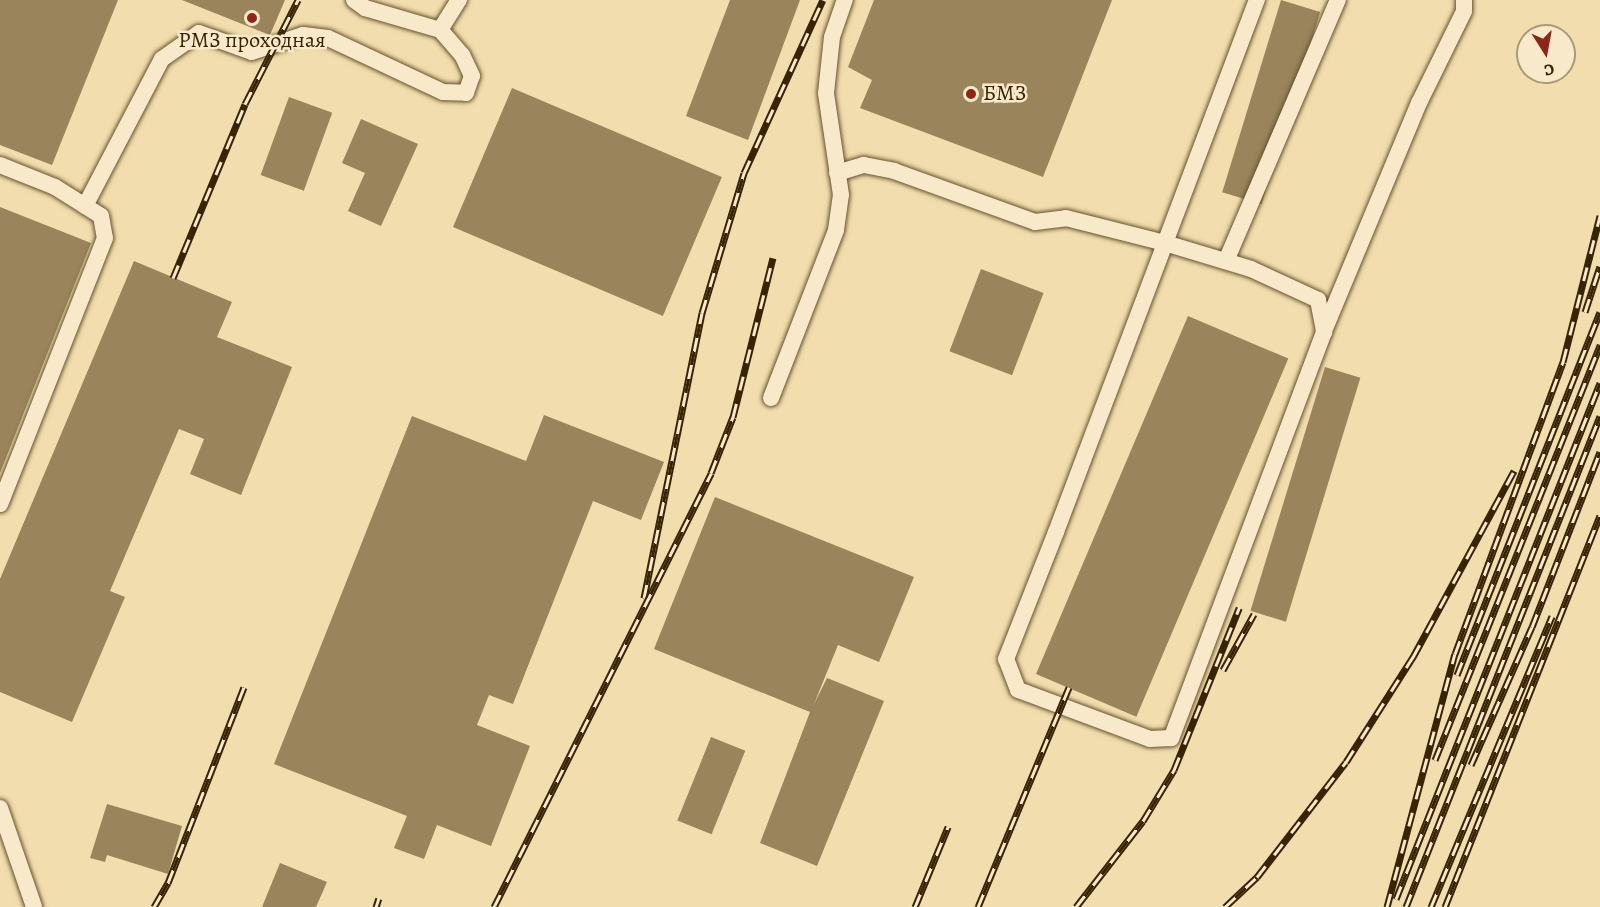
<!DOCTYPE html>
<meta charset="utf-8">
<style>
body{margin:0}
#map{position:relative;width:1600px;height:907px;overflow:hidden;background:#f2ddae;font-family:Alegreya,serif}
div>[style]{position:absolute}
.building>*{inset:0;background:#99845c;transform-origin:0 0}
.roads{filter:drop-shadow(0 0 2px #66522e) drop-shadow(0 0 2px #66522e)}
.minor>*{height:16px;margin:-8px;padding:0 8px;transform-origin:8px;border-radius:8px;background:#f7e9ca}
.rail>*{height:7px;margin-top:-3.5px;transform-origin:0;background:repeating-linear-gradient(90deg,#f7e9ca 0 14px,#382303 0 28px);box-sizing:border-box;border-block:2px solid #382303}
.dots>*{width:16px;height:16px;translate:-50% -50%;box-sizing:border-box;border:3px solid #f7e9ca;border-radius:50%}
span{translate:-50% -50%;white-space:nowrap;text-align:center;line-height:1.15;-webkit-text-stroke:5px #f7e9ca;paint-order:stroke}
.poi-label{font-size:22px;color:#382303}
.left{translate:0 -50%;text-align:left}
.north{position:absolute;left:1516px;top:24px;width:60px;height:60px;box-sizing:border-box;background:#f7e9ca;border:2px solid #ab9a7a;border-radius:50%;rotate:169deg;font-size:16px;font-weight:700;line-height:24px;text-align:center;color:#382303}
.north::after{content:'';display:block;margin:auto;width:21px;height:27px;background:#8f2418;clip-path:polygon(50% 0,100% 100%,50% 72%,0 100%)}
</style>
<div id="map">
<div class="building">
<i style="clip-path:polygon(0 0,118px 0,52px 165px,0 145px)"></i>
<i style="clip-path:polygon(182px 0,285px 0,270px 35px)"></i>
<i style="clip-path:polygon(730px 0,800px 0,748px 140px,686px 116px)"></i>
<i style="clip-path:polygon(874px 0,1112px 0,1043px 177px,860px 108px,872px 80px,848px 67px)"></i>
<i style="left:1281px;top:0;width:41px;height:201px;rotate:17deg"></i>
<i style="left:512px;top:88px;width:228px;height:151px;rotate:23deg"></i>
<i style="left:289px;top:97px;width:46px;height:83px;rotate:20deg"></i>
<i style="clip-path:polygon(361px 119px,418px 144px,381px 226px,348px 211px,365px 173px,342px 163px)"></i>
<i style="clip-path:polygon(0 207px,91px 243px,0 473px)"></i>
<i style="clip-path:polygon(134px 261px,232px 302px,217px 337px,292px 367px,241px 495px,190px 474px,204px 439px,179px 429px,110px 591px,125px 597px,72px 722px,0 692px,0 579px)"></i>
<i style="left:981px;top:269px;width:67px;height:88px;rotate:21deg"></i>
<i style="left:1188px;top:316px;width:109px;height:389px;rotate:23deg"></i>
<i style="left:1325px;top:367px;width:37px;height:255px;rotate:17deg"></i>
<i style="clip-path:polygon(544px 415px,664px 462px,641px 520px,593px 501px,513px 704px,489px 695px,477px 725px,530px 746px,491px 846px,437px 825px,424px 859px,394px 848px,407px 816px,274px 764px,412px 416px,526px 461px)"></i>
<i style="clip-path:polygon(715px 497px,914px 577px,879px 662px,838px 645px,814px 704px,827px 678px,884px 701px,817px 866px,760px 843px,810px 712px,654px 649px)"></i>
<i style="left:711px;top:737px;width:37px;height:90px;rotate:22deg"></i>
<i style="clip-path:polygon(107px 804px,182px 826px,168px 874px,107px 855px,105px 862px,90px 858px)"></i>
<i style="clip-path:polygon(280px 863px,327px 882px,316px 907px,262px 907px)"></i>
</div>
<div class="roads">
<div class="minor">
<i style="left:354px;top:0;width:14px;rotate:36deg"></i>
<i style="left:365px;top:8px;width:78px;rotate:16.3deg"></i>
<i style="left:440px;top:30px;width:36px;rotate:-58deg"></i>
<i style="left:0;top:165px;width:59px;rotate:21.8deg"></i>
<i style="left:55px;top:187px;width:54px;rotate:32.2deg"></i>
<i style="left:101px;top:216px;width:22px;rotate:80deg"></i>
<i style="left:105px;top:238px;width:286px;rotate:111.5deg"></i>
<i style="left:837px;top:173px;width:28px;rotate:-17deg"></i>
<i style="left:864px;top:165px;width:31px;rotate:11deg"></i>
<i style="left:894px;top:171px;width:150px;rotate:19.9deg"></i>
<i style="left:1035px;top:222px;width:31px;rotate:-7deg"></i>
<i style="left:1066px;top:218px;width:102px;rotate:14.2deg"></i>
<i style="left:1165px;top:243px;width:90px;rotate:16.8deg"></i>
<i style="left:1251px;top:269px;width:74px;rotate:24.8deg"></i>
<i style="left:1318px;top:300px;width:33px;rotate:79deg"></i>
<i style="left:1324px;top:332px;width:434px;rotate:110.6deg"></i>
<i style="left:1171px;top:738px;width:21px;rotate:177deg"></i>
<i style="left:1150px;top:739px;width:141px;rotate:-159.6deg"></i>
<i style="left:1018px;top:690px;width:33px;rotate:-111deg"></i>
<i style="left:1006px;top:659px;width:136px;rotate:-68.5deg"></i>
<i style="left:1056px;top:532px;width:309px;rotate:-69.3deg"></i>
<i style="left:1165px;top:243px;width:260px;rotate:-69.3deg"></i>
<i style="left:85px;top:206px;width:166px;rotate:-62.4deg"></i>
<i style="left:162px;top:59px;width:45px;rotate:-35.1deg"></i>
<i style="left:199px;top:33px;width:56px;rotate:19.7deg"></i>
<i style="left:252px;top:52px;width:54px;rotate:-18.4deg"></i>
<i style="left:303px;top:35px;width:25px;rotate:7deg"></i>
<i style="left:328px;top:38px;width:127px;rotate:25.2deg"></i>
<i style="left:443px;top:92px;width:23px;rotate:2deg"></i>
<i style="left:466px;top:93px;width:18px;rotate:-71deg"></i>
<i style="left:472px;top:76px;width:23px;rotate:-115deg"></i>
<i style="left:462px;top:55px;width:33px;rotate:-131deg"></i>
<i style="left:1226px;top:261px;width:284px;rotate:-66.8deg"></i>
<i style="left:1324px;top:331px;width:247px;rotate:-67.4deg"></i>
<i style="left:1419px;top:103px;width:102px;rotate:-63.9deg"></i>
<i style="left:1464px;top:11px;width:11px;rotate:-90deg"></i>
<i style="left:771px;top:398px;width:180px;rotate:-68.8deg"></i>
<i style="left:836px;top:230px;width:35px;rotate:-82deg"></i>
<i style="left:841px;top:195px;width:103px;rotate:-98.4deg"></i>
<i style="left:826px;top:93px;width:56px;rotate:-83.9deg"></i>
<i style="left:832px;top:37px;width:39px;rotate:-71deg"></i>
<i style="left:0;top:808px;width:105px;rotate:71deg"></i>
</div>
</div>
<div class="rail">
<i style="left:173px;top:278px;width:188px;rotate:-67.5deg"></i>
<i style="left:245px;top:104px;width:117px;rotate:-63deg"></i>
<i style="left:1585px;top:312px;width:48px;rotate:-71.9deg"></i>
<i style="left:644px;top:598px;width:291px;rotate:-78.5deg"></i>
<i style="left:702px;top:313px;width:146px;rotate:-73.3deg"></i>
<i style="left:744px;top:173px;width:190px;rotate:-65.5deg"></i>
<i style="left:1223px;top:670px;width:64px;rotate:-61deg"></i>
<i style="left:1457px;top:675px;width:390px;rotate:-68.5deg"></i>
<i style="left:1435px;top:760px;width:447px;rotate:-68.3deg"></i>
<i style="left:1471px;top:765px;width:151px;rotate:-66.2deg"></i>
<i style="left:1532px;top:627px;width:188px;rotate:-68.8deg"></i>
<i style="left:1396px;top:899px;width:555px;rotate:-68.43deg"></i>
<i style="left:154px;top:907px;width:28px;rotate:-60deg"></i>
<i style="left:168px;top:883px;width:210px;rotate:-68.8deg"></i>
<i style="left:376px;top:907px;width:9px;rotate:-72deg"></i>
<i style="left:494px;top:907px;width:485px;rotate:-63.4deg"></i>
<i style="left:711px;top:473px;width:60px;rotate:-68.6deg"></i>
<i style="left:733px;top:417px;width:164px;rotate:-75.9deg"></i>
<i style="left:915px;top:907px;width:87px;rotate:-67.6deg"></i>
<i style="left:978px;top:907px;width:238px;rotate:-67.5deg"></i>
<i style="left:1076px;top:907px;width:109px;rotate:-52.1deg"></i>
<i style="left:1143px;top:821px;width:60px;rotate:-58.7deg"></i>
<i style="left:1174px;top:770px;width:175px;rotate:-68.1deg"></i>
<i style="left:1225px;top:907px;width:44px;rotate:-43.2deg"></i>
<i style="left:1257px;top:877px;width:145px;rotate:-52.3deg"></i>
<i style="left:1346px;top:762px;width:125px;rotate:-57.5deg"></i>
<i style="left:1413px;top:657px;width:212px;rotate:-61.5deg"></i>
<i style="left:1387px;top:907px;width:262px;rotate:-75deg"></i>
<i style="left:1455px;top:654px;width:311px;rotate:-69.7deg"></i>
<i style="left:1563px;top:362px;width:151px;rotate:-75.8deg"></i>
<i style="left:1406px;top:907px;width:528px;rotate:-68.44deg"></i>
<i style="left:1431px;top:907px;width:315px;rotate:-67.4deg"></i>
<i style="left:1445px;top:907px;width:421px;rotate:-68.4deg"></i>
</div>
<div class="dots">
<i style="left:252px;top:18px;background:#8f2418"></i>
<i style="left:971px;top:94px;background:#8f2418"></i>
</div>
<div class="poi-label">
<span style="left:252px;top:41px">РМЗ проходная</span>
<span class="left" style="left:983px;top:94px">БМЗ</span>
</div>
<div class="north">С</div>
</div>
